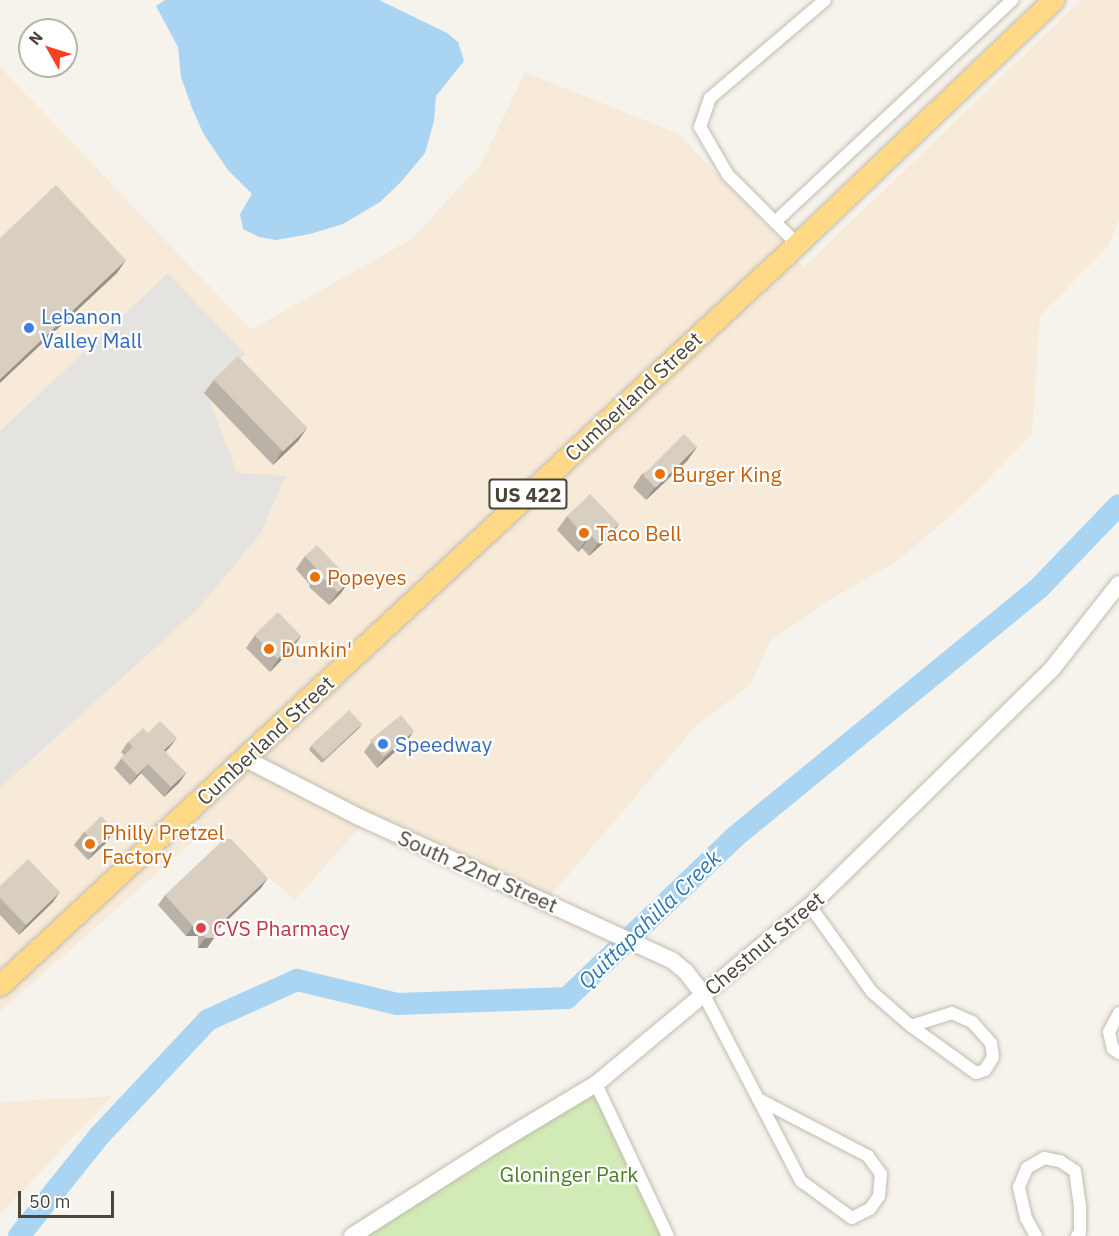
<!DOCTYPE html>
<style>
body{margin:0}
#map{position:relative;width:1119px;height:1236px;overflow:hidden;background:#f6f3ec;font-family:"IBM Plex Sans",sans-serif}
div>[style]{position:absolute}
.commercial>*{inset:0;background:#f7ead8}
.green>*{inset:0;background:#d2eab5}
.parking>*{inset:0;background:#e5e3e0}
.water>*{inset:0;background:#a9d4f2}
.river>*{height:22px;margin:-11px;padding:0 11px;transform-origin:11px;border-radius:11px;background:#a9d4f2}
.roads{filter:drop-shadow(0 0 2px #c2bbae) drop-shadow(0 0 2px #c2bbae)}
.minor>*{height:12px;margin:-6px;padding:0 6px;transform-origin:6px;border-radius:6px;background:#fff}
.tertiary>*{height:16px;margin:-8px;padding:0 8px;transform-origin:8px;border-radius:8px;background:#fff}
.trunk>*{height:21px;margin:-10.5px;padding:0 10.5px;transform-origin:10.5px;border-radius:10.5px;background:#ffd985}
.wall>*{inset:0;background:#bab2a6}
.shaded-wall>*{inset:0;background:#979187}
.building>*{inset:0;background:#d8cfc1;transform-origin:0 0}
.dots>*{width:16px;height:16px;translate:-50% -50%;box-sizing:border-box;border:3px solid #fff;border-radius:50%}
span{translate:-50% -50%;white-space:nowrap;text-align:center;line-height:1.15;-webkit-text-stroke:4.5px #fff;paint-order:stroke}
.shield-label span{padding:2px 4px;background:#fff;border:2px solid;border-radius:4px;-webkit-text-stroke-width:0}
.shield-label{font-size:20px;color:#4b4439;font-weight:700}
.shop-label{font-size:21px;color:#366cbe}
.left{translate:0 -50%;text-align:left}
.street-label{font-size:21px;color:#4b4439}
.food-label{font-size:21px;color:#c56008}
.health-label{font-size:21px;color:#be3a42}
.park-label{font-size:21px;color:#4a7f2a}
.water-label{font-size:22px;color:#2e7ab2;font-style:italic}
.north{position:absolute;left:18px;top:18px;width:60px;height:60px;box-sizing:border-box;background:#fff;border:2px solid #b7b4b0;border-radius:50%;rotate:309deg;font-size:16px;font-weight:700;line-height:24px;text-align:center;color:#4b4439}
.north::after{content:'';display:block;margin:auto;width:21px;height:27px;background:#fc3f1d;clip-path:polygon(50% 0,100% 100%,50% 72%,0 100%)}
.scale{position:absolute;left:18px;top:1191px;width:96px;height:27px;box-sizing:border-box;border:3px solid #4b4439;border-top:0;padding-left:8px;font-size:18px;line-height:21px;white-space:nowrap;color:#4b4439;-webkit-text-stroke:4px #fff;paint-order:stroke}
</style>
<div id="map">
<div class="commercial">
<i style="clip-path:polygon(1081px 0,1119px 0,1119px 219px,1109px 245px,1040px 316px,1032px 434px,964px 504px,895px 563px,829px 600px,770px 641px,751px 684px,695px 727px,551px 895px,371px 815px,295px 900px,210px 826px,0 1012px,0 67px,251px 330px,410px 240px,480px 166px,525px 72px,679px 134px,804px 267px)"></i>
<i style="clip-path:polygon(112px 1096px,44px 1168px,0 1214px,0 1102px)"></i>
</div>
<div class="green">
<i style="clip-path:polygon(596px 1084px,672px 1236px,357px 1236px)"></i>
</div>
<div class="parking">
<i style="clip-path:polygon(168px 273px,245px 354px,206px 391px,237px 473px,286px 476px,260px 534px,199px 608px,0 788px,0 431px)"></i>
</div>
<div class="water">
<i style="clip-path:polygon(165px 0,379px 0,447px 33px,458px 42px,464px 61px,436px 96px,434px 121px,425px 153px,401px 182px,380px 202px,343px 224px,310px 234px,276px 240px,259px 237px,243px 229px,240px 214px,252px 194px,228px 170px,203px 133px,192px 108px,181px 77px,178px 47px,156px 6px)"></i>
</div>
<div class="river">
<i style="left:19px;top:1236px;width:129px;rotate:-51.3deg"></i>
<i style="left:100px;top:1135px;width:158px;rotate:-46.8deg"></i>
<i style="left:208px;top:1020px;width:98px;rotate:-24.2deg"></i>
<i style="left:297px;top:980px;width:103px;rotate:13.5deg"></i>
<i style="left:397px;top:1004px;width:170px;rotate:-2deg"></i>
<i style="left:567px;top:998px;width:234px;rotate:-43.8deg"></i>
<i style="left:736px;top:836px;width:392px;rotate:-39.3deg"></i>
<i style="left:1039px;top:588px;width:115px;rotate:-46.1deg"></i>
</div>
<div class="roads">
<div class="minor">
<i style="left:775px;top:222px;width:325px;rotate:-43.1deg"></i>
<i style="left:797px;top:244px;width:98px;rotate:-135deg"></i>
<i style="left:728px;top:175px;width:56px;rotate:-120.3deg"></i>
<i style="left:700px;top:127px;width:31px;rotate:-71deg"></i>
<i style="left:710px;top:98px;width:151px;rotate:-40.4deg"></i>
<i style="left:810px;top:906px;width:106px;rotate:54.2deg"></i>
<i style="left:872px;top:992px;width:52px;rotate:41.1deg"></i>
<i style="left:911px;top:1026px;width:80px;rotate:35.9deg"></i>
<i style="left:976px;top:1073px;width:9px;rotate:-18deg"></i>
<i style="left:985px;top:1070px;width:15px;rotate:-58deg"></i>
<i style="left:993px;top:1057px;width:14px;rotate:-98deg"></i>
<i style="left:991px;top:1043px;width:28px;rotate:-132deg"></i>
<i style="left:972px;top:1022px;width:22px;rotate:-156deg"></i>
<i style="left:952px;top:1013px;width:43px;rotate:162.4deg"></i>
<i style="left:704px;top:995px;width:210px;rotate:62.5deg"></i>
<i style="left:801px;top:1181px;width:63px;rotate:36deg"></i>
<i style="left:852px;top:1218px;width:20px;rotate:-27deg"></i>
<i style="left:870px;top:1209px;width:16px;rotate:-55deg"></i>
<i style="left:879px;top:1196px;width:22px;rotate:-85deg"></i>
<i style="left:881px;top:1174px;width:22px;rotate:-126deg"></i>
<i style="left:868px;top:1156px;width:124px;rotate:-152.6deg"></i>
<i style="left:1119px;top:1013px;width:21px;rotate:118deg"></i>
<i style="left:1109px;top:1032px;width:17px;rotate:77deg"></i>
<i style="left:1113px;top:1049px;width:7px;rotate:34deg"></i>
<i style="left:596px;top:1084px;width:168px;rotate:64.7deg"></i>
<i style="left:1036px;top:1236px;width:21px;rotate:-119deg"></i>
<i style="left:1026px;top:1218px;width:32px;rotate:-103deg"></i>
<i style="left:1019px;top:1187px;width:21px;rotate:-67deg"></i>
<i style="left:1027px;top:1168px;width:20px;rotate:-30deg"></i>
<i style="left:1044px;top:1158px;width:16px;rotate:11deg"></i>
<i style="left:1060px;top:1161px;width:18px;rotate:34deg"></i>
<i style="left:1075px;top:1171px;width:34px;rotate:82deg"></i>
<i style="left:1080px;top:1205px;width:27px;rotate:90deg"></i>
<i style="left:1080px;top:1232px;width:5px;rotate:127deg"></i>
</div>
<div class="tertiary">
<i style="left:244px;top:758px;width:129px;rotate:27.2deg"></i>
<i style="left:359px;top:817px;width:345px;rotate:24.6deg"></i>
<i style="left:673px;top:961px;width:17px;rotate:40deg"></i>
<i style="left:686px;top:972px;width:29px;rotate:52deg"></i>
<i style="left:352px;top:1236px;width:177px;rotate:-32.5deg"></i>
<i style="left:501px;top:1141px;width:111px;rotate:-31deg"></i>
<i style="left:596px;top:1084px;width:278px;rotate:-39.8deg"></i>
<i style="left:810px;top:906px;width:339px;rotate:-44.4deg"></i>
<i style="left:1052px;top:669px;width:108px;rotate:-51.8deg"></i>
</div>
<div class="trunk">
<i style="left:0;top:985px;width:1088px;rotate:-42.91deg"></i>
<i style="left:797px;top:244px;width:354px;rotate:-43.6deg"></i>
</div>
</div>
<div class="wall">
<i style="clip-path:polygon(214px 380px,307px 428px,298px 441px,273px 465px,204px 393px)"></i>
<i style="clip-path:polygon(697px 447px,687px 461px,646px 500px,633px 487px,642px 474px)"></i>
<i style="clip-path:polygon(567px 516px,619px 524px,610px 537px,589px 556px,582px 548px,578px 552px,557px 530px)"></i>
<i style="clip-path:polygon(305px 556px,341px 593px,329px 605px,309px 587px,310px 585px,296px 569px)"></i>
<i style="clip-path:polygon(255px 635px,301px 636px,292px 649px,270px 672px,246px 648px)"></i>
<i style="clip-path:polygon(360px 727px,322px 763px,309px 750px,311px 746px)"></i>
<i style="clip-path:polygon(148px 733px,170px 747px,165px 752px,186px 773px,179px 783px,164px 797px,141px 773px,130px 785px,114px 768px,124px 755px,121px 752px,128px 742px)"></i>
<i style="clip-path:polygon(407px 741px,377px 768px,364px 752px,371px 742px)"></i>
<i style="clip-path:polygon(115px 830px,105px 844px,88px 860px,74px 845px,84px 832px)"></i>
<i style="clip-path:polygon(0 886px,53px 902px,19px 935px,0 915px)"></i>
<i style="clip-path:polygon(261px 888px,214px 933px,214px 938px,207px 948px,198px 948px,198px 936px,186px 936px,158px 905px,165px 895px)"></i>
</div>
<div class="shaded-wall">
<i style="clip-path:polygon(126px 260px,117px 273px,0 383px,0 379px)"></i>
<i style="clip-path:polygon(307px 428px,298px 441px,273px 465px,282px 451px)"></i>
<i style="clip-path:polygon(697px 447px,687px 461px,646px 500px,655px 487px)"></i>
<i style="clip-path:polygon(619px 524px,610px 537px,589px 556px,598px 543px)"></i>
<i style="clip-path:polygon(591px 535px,582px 548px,578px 552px,587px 539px)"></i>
<i style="clip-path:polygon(350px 580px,341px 593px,329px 605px,338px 592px)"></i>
<i style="clip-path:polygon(301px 636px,292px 649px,270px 672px,279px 658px)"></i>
<i style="clip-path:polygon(362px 724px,360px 727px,322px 763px,325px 760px)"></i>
<i style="clip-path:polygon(414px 731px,407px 741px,377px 768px,384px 758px)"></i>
<i style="clip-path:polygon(177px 738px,170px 747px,157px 760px,164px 750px)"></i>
<i style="clip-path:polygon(148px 764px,141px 773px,130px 785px,137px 775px)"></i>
<i style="clip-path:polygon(186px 773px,179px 783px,164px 797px,171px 787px)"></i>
<i style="clip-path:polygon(115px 830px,105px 844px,88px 860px,97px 847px)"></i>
<i style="clip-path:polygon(268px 878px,261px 888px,211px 936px,214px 926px)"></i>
<i style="clip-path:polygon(60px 892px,53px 902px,19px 935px,26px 925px)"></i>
<i style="clip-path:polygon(193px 926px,205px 926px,198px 936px,186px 936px)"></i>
<i style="clip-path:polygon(205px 938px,214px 938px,207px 948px,198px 948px)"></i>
</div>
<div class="building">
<i style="clip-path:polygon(56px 185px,126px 260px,0 379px,0 238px)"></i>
<i style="left:238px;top:356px;width:100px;height:34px;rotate:46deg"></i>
<i style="left:684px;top:434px;width:18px;height:58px;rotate:45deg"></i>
<i style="clip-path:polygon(590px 494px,619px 524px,598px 543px,591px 535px,587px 539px,567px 516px)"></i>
<i style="clip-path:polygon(317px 545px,350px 580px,338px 592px,318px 574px,320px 572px,305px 556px)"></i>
<i style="left:278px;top:612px;width:33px;height:33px;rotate:46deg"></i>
<i style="left:349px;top:710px;width:19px;height:52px;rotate:47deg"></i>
<i style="left:401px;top:715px;width:21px;height:40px;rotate:51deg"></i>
<i style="clip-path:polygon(160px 721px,177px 738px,164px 750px,186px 773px,171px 787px,148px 764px,137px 775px,121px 758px,133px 747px,128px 742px,143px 728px,148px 733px)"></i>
<i style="left:101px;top:816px;width:20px;height:23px;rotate:45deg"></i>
<i style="clip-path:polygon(224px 839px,231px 839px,268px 878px,218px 926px,214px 926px,214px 938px,205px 938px,205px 926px,193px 926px,165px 895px)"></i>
<i style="clip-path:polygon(28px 859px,60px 892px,26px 925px,0 898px,0 886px)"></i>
</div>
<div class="dots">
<i style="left:29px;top:328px;background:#3f7fe0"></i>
<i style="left:660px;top:474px;background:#e8710a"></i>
<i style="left:584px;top:533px;background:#e8710a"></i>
<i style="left:315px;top:577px;background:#e8710a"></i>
<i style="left:269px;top:649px;background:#e8710a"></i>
<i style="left:383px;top:744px;background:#3f7fe0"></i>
<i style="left:90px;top:844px;background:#e8710a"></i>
<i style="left:201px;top:928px;background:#e0444e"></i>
</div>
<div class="shield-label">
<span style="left:528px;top:494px">US 422</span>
</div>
<div class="shop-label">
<span class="left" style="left:41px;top:328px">Lebanon<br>Valley Mall</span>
<span class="left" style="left:395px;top:744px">Speedway</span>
</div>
<div class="street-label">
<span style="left:633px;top:396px;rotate:-43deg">Cumberland Street</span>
<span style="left:265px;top:740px;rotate:-43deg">Cumberland Street</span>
<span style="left:478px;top:871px;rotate:24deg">South 22nd Street</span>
<span style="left:764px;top:943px;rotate:-40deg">Chestnut Street</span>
</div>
<div class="food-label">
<span class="left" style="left:672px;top:474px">Burger King</span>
<span class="left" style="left:596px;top:533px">Taco Bell</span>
<span class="left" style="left:327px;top:577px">Popeyes</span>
<span class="left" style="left:281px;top:649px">Dunkin'</span>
<span class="left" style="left:102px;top:844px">Philly Pretzel<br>Factory</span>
</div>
<div class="health-label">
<span class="left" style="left:213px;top:928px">CVS Pharmacy</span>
</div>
<div class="park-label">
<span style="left:569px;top:1174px">Gloninger Park</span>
</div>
<div class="water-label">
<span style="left:649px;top:919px;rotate:-44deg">Quittapahilla Creek</span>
</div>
<div class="north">N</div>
<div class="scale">50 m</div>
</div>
